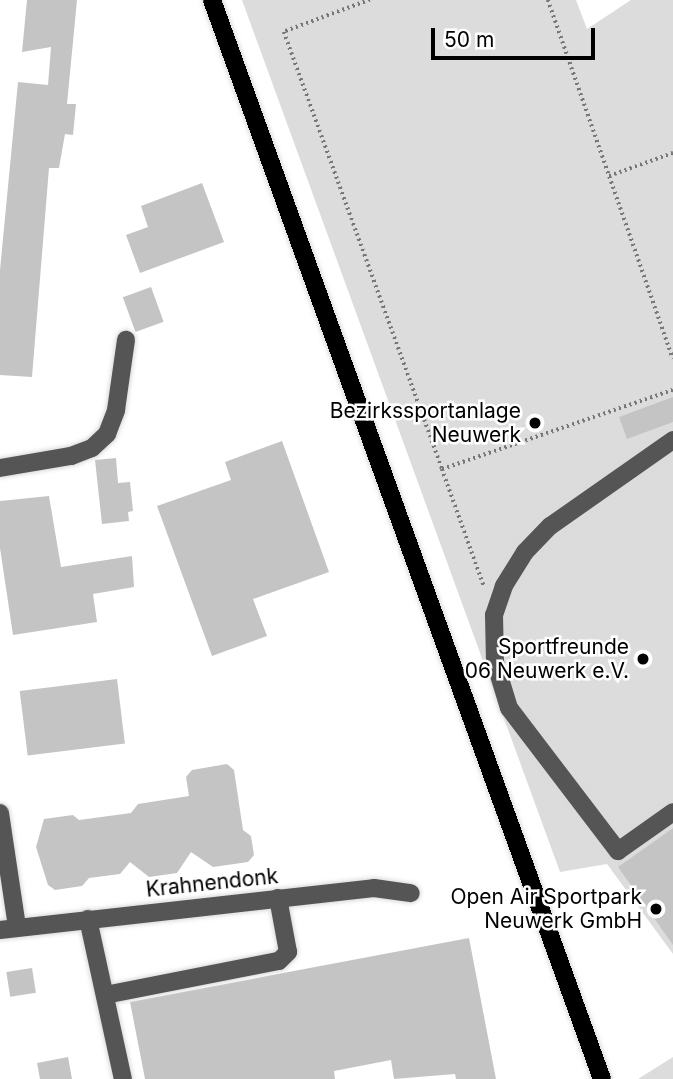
<!DOCTYPE html>
<style>
body{margin:0}
#map{position:relative;width:673px;height:1079px;overflow:hidden;background:#fff;font-family:Inter,sans-serif}
div>[style]{position:absolute}
.green>*{inset:0;background:#dcdcdc}
.building>*{inset:0;background:#c4c4c4;transform-origin:0 0}
.path>*{height:3.5px;margin-top:-1.75px;transform-origin:0;background:repeating-linear-gradient(90deg,#777 0 2px,transparent 0 5.5px)}
.roads{filter:drop-shadow(0 0 2px #dbdbdb) drop-shadow(0 0 2px #dbdbdb)}
.minor>*{height:18px;margin:-9px;padding:0 9px;transform-origin:9px;border-radius:9px;background:#555}
.major>*{height:18px;margin:-9px;padding:0 9px;transform-origin:9px;border-radius:9px;background:#000}
.dots>*{width:19px;height:19px;translate:-50% -50%;box-sizing:border-box;border:4px solid #fff;border-radius:50%}
span{translate:-50% -50%;white-space:nowrap;text-align:center;line-height:1.15;-webkit-text-stroke:5px #fff;paint-order:stroke}
.poi-label{font-size:21px;color:#000}
.right{translate:-100% -50%;text-align:right}
.street-label{font-size:21px;color:#000}
.scale{position:absolute;left:431px;top:28px;width:164px;height:32px;box-sizing:border-box;border:4px solid #000;border-top:0;padding-left:9px;font-size:21px;line-height:24px;white-space:nowrap;color:#000;-webkit-text-stroke:5px #fff;paint-order:stroke}
</style>
<div id="map">
<div class="green">
<i style="clip-path:polygon(242px 0,576px 0,587px 29px,631px 0,673px 0,673px 954px,607px 864px,560px 872px)"></i>
<i style="clip-path:polygon(673px 1057px,673px 1079px,638px 1079px)"></i>
</div>
<div class="building">
<i style="clip-path:polygon(27px 0,77px 0,67px 104px,76px 104px,73px 135px,65px 134px,59px 168px,49px 168px,32px 377px,0 375px,0 270px,18px 82px,48px 85px,51px 47px,22px 52px)"></i>
<i style="clip-path:polygon(202px 183px,224px 242px,140px 273px,126px 235px,148px 227px,141px 206px)"></i>
<i style="left:151px;top:287px;width:37px;height:30px;rotate:70deg"></i>
<i style="clip-path:polygon(673px 397px,673px 422px,627px 439px,619px 417px)"></i>
<i style="clip-path:polygon(282px 441px,329px 572px,253px 599px,267px 636px,212px 656px,157px 506px,231px 480px,225px 462px)"></i>
<i style="clip-path:polygon(116px 458px,118px 483px,130px 482px,133px 511px,128px 512px,129px 521px,102px 524px,95px 460px)"></i>
<i style="clip-path:polygon(49px 496px,61px 567px,132px 556px,134px 587px,93px 594px,97px 622px,13px 635px,0 548px,0 501px)"></i>
<i style="left:117px;top:679px;width:65px;height:98px;rotate:83deg"></i>
<i style="clip-path:polygon(227px 764px,234px 770px,243px 830px,251px 836px,254px 855px,248px 862px,213px 867px,191px 852px,177px 873px,149px 877px,130px 862px,120px 874px,89px 878px,82px 886px,55px 890px,48px 885px,36px 847px,44px 819px,73px 815px,79px 820px,131px 813px,138px 804px,189px 796px,186px 777px,192px 770px)"></i>
<i style="clip-path:polygon(673px 828px,673px 945px,618px 867px)"></i>
<i style="clip-path:polygon(469px 938px,496px 1079px,456px 1079px,455px 1074px,394px 1079px,391px 1060px,334px 1071px,335px 1079px,145px 1079px,130px 1002px)"></i>
<i style="left:32px;top:968px;width:25px;height:26px;rotate:81deg"></i>
<i style="clip-path:polygon(68px 1057px,72px 1079px,40px 1079px,37px 1063px)"></i>
</div>
<div class="path">
<i style="left:370px;top:0;width:92px;rotate:159.6deg"></i>
<i style="left:284px;top:32px;width:465px;rotate:70.1deg"></i>
<i style="left:442px;top:469px;width:244px;rotate:-18.9deg"></i>
<i style="left:548px;top:0;width:380px;rotate:70.8deg"></i>
<i style="left:609px;top:176px;width:68px;rotate:-19.8deg"></i>
<i style="left:442px;top:469px;width:124px;rotate:70.3deg"></i>
</div>
<div class="roads">
<div class="minor">
<i style="left:673px;top:440px;width:150px;rotate:145deg"></i>
<i style="left:550px;top:526px;width:36px;rotate:134deg"></i>
<i style="left:525px;top:552px;width:40px;rotate:122deg"></i>
<i style="left:504px;top:586px;width:31px;rotate:109deg"></i>
<i style="left:494px;top:615px;width:47px;rotate:88.8deg"></i>
<i style="left:495px;top:662px;width:48px;rotate:73.1deg"></i>
<i style="left:509px;top:708px;width:180px;rotate:52.7deg"></i>
<i style="left:618px;top:851px;width:67px;rotate:-35.3deg"></i>
<i style="left:0;top:468px;width:72px;rotate:-9.6deg"></i>
<i style="left:71px;top:456px;width:22px;rotate:-21deg"></i>
<i style="left:92px;top:448px;width:21px;rotate:-43deg"></i>
<i style="left:107px;top:434px;width:26px;rotate:-69deg"></i>
<i style="left:116px;top:410px;width:71px;rotate:-81.9deg"></i>
<i style="left:0;top:813px;width:115px;rotate:81.5deg"></i>
<i style="left:88px;top:919px;width:164px;rotate:77.7deg"></i>
<i style="left:0;top:930px;width:376px;rotate:-6.4deg"></i>
<i style="left:374px;top:888px;width:37px;rotate:8deg"></i>
<i style="left:105px;top:995px;width:177px;rotate:-11.1deg"></i>
<i style="left:279px;top:961px;width:13px;rotate:-45deg"></i>
<i style="left:288px;top:952px;width:55px;rotate:-100.5deg"></i>
</div>
<div class="major">
<i style="left:212px;top:0;width:1147px;rotate:70.13deg"></i>
</div>
</div>
<div class="dots">
<i style="left:535px;top:423px;background:#000"></i>
<i style="left:643px;top:659px;background:#000"></i>
<i style="left:656px;top:909px;background:#000"></i>
</div>
<div class="poi-label">
<span class="right" style="left:521px;top:423px">Bezirkssportanlage<br>Neuwerk</span>
<span class="right" style="left:629px;top:659px">Sportfreunde<br>06 Neuwerk e.V.</span>
<span class="right" style="left:642px;top:909px">Open Air Sportpark<br>Neuwerk GmbH</span>
</div>
<div class="street-label">
<span style="left:212px;top:883px;rotate:-6deg">Krahnendonk</span>
</div>
<div class="scale">50 m</div>
</div>
